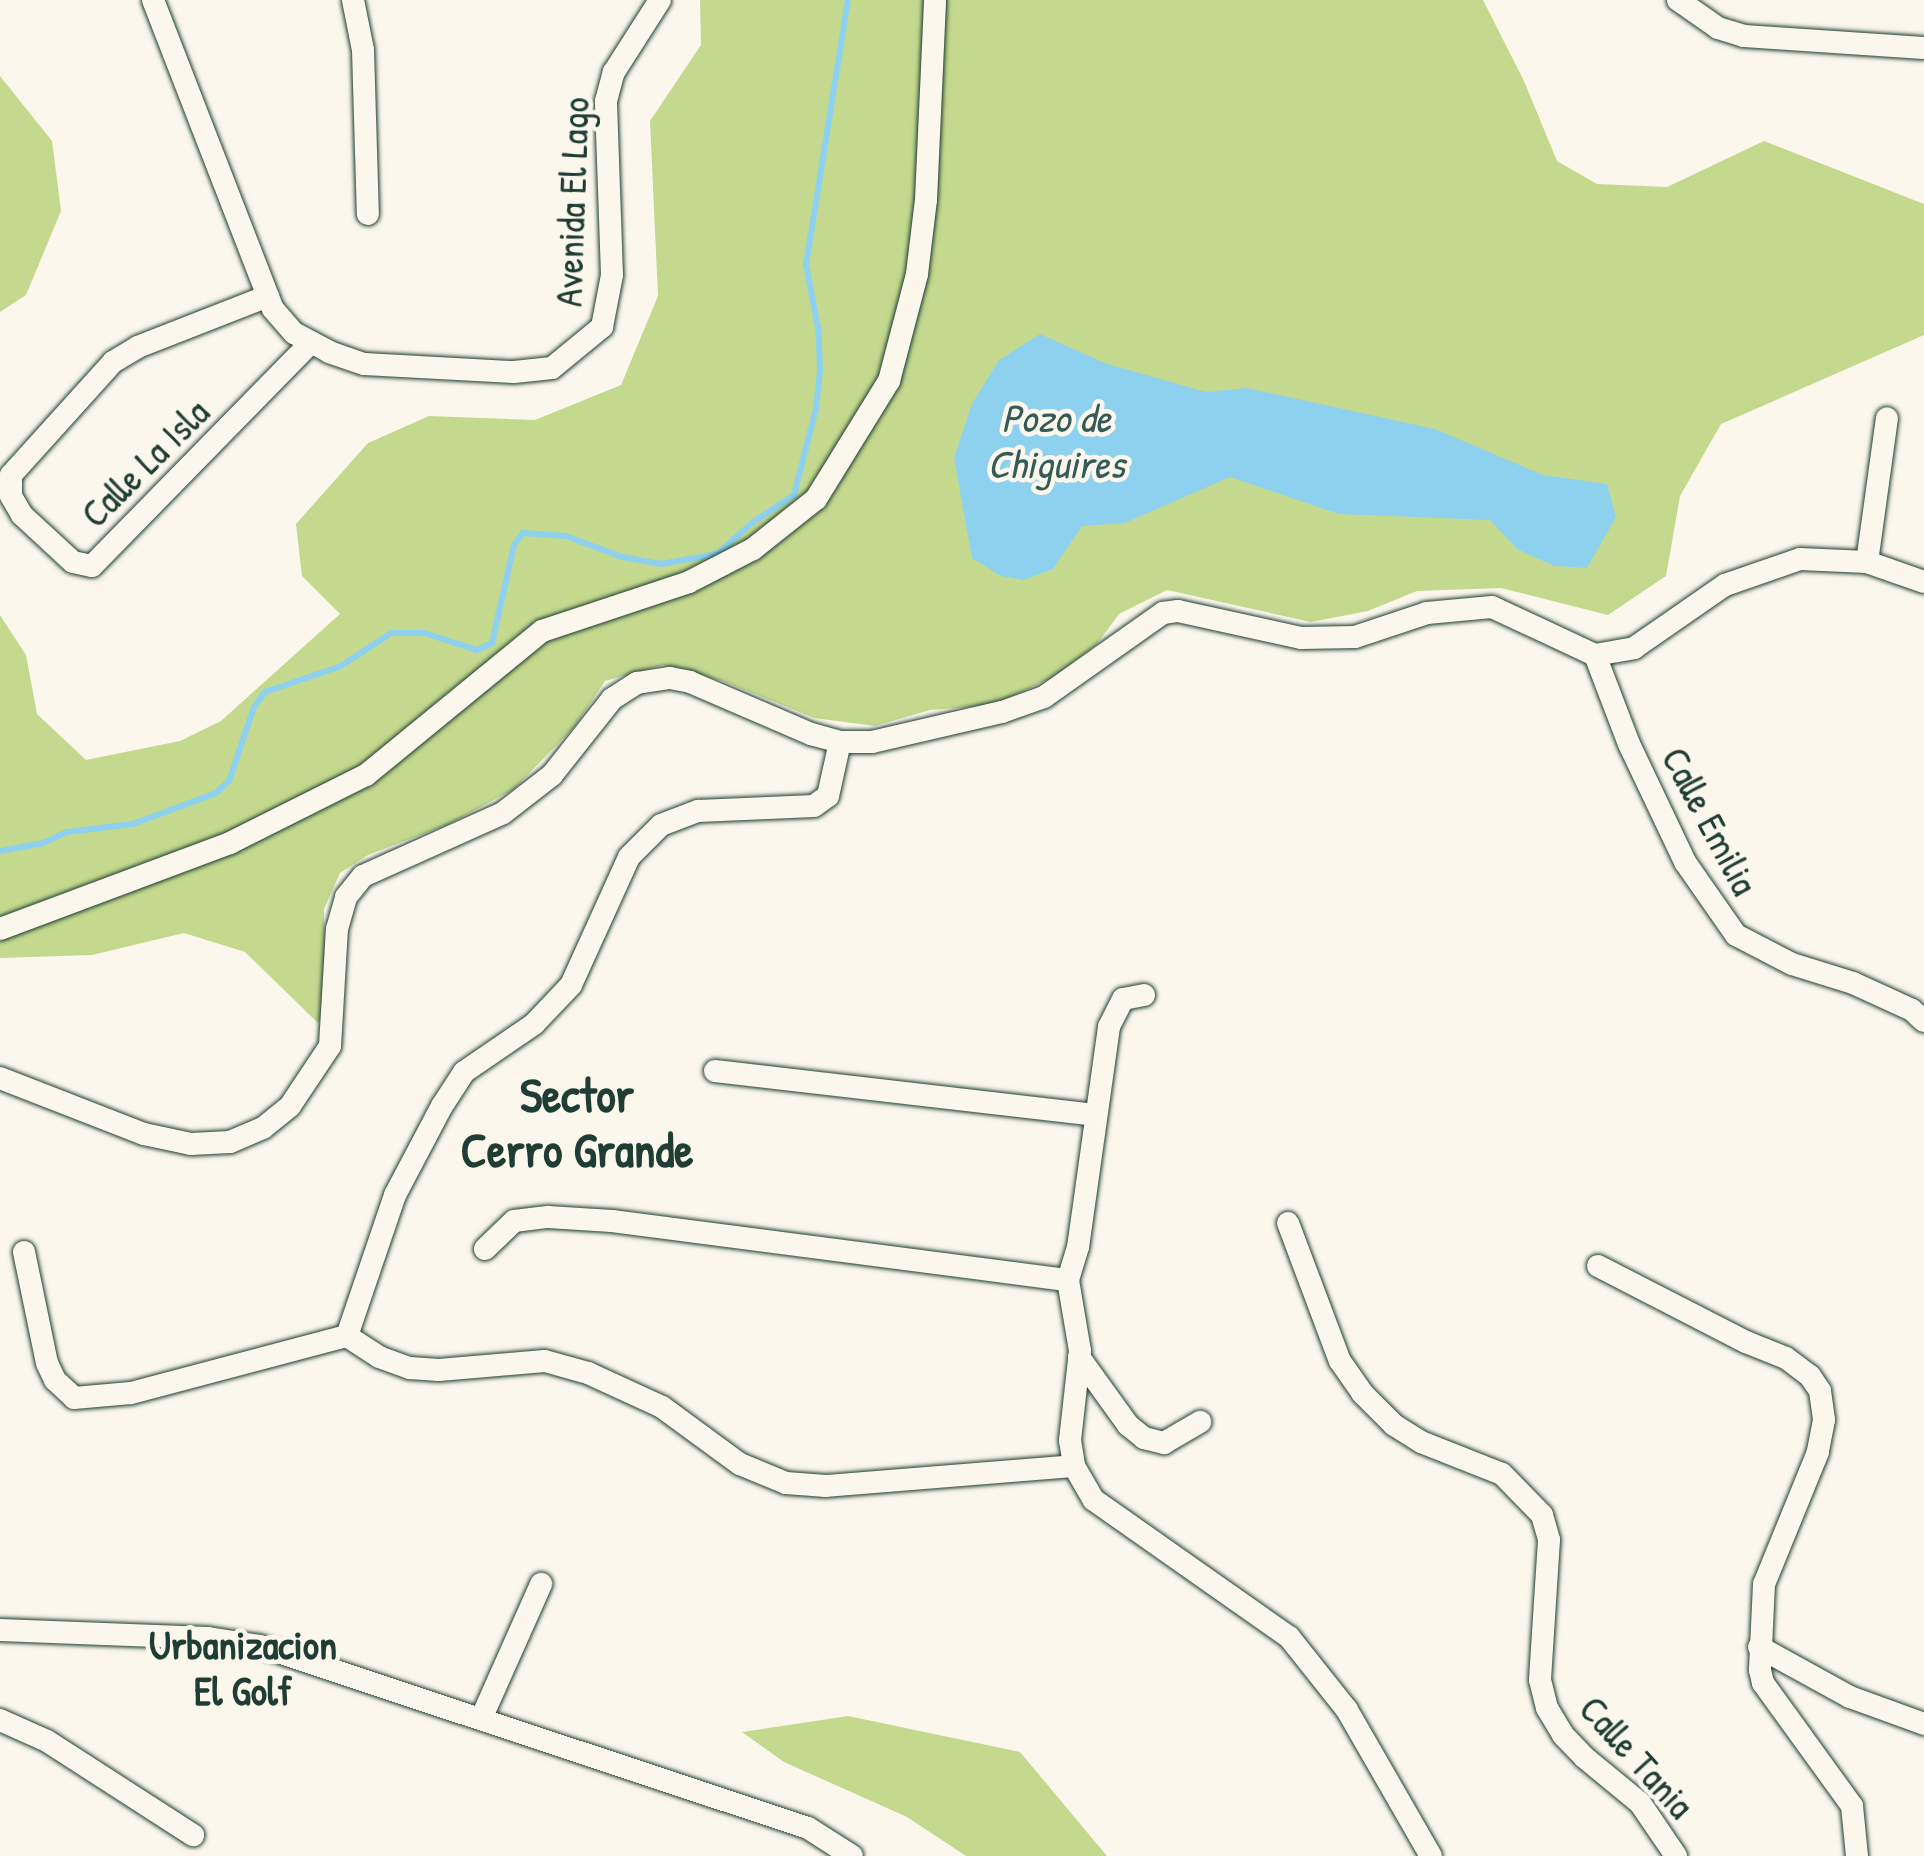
<!DOCTYPE html>
<style>
body{margin:0}
#map{position:relative;width:1924px;height:1856px;overflow:hidden;background:#fbf7ec;font-family:"Patrick Hand",sans-serif}
div>[style]{position:absolute}
.green>*{inset:0;background:#c4d98e}
.water>*{inset:0;background:#8dd1ef}
.stream>*{height:6px;margin:-3px;padding:0 3px;transform-origin:3px;border-radius:3px;background:#8dd1ef}
.roads{filter:drop-shadow(0 0 2px #1f3d34) drop-shadow(0 0 2px #1f3d34)}
.street>*{height:22px;margin:-11px;padding:0 11px;transform-origin:11px;border-radius:11px;background:#fbf7ec}
span{translate:-50% -50%;white-space:nowrap;text-align:center;line-height:1.15;-webkit-text-stroke:9px #fbf7ec;paint-order:stroke}
.street-label{font-size:38px;color:#1f3d34}
.water-label{font-size:40px;color:#355b59;font-style:italic}
.neighbourhood-label{font-size:40px;color:#1f3d34;font-weight:700}
.district-label{font-size:48px;color:#1f3d34;font-weight:700}
</style>
<div id="map">
<div class="green">
<i style="clip-path:polygon(700px 0,1483px 0,1524px 81px,1557px 161px,1597px 184px,1667px 187px,1764px 141px,1924px 204px,1924px 335px,1721px 424px,1680px 496px,1666px 576px,1608px 615px,1501px 588px,1417px 591px,1368px 611px,1311px 622px,1167px 590px,1119px 614px,1097px 644px,1055px 676px,994px 705px,930px 710px,875px 726px,814px 718px,723px 681px,663px 665px,605px 681px,575px 726px,514px 789px,449px 824px,368px 855px,340px 873px,324px 909px,326px 1006px,318px 1023px,245px 952px,184px 933px,92px 955px,0 958px,0 615px,26px 655px,37px 714px,86px 760px,180px 741px,221px 721px,340px 614px,302px 576px,296px 524px,368px 443px,429px 416px,535px 420px,621px 385px,658px 296px,650px 121px,701px 45px)"></i>
<i style="clip-path:polygon(0 76px,52px 141px,61px 211px,26px 295px,0 312px)"></i>
<i style="clip-path:polygon(848px 1716px,1020px 1752px,1107px 1856px,966px 1856px,907px 1817px,784px 1762px,742px 1732px)"></i>
</div>
<div class="water">
<i style="clip-path:polygon(1040px 334px,1107px 364px,1206px 392px,1247px 388px,1435px 429px,1543px 475px,1607px 484px,1616px 517px,1587px 568px,1554px 566px,1517px 549px,1490px 520px,1339px 514px,1230px 477px,1125px 523px,1082px 526px,1053px 569px,1023px 580px,1001px 576px,972px 558px,954px 458px,972px 404px,999px 360px)"></i>
</div>
<div class="stream">
<i style="left:0;top:851px;width:44px;rotate:-10.5deg"></i>
<i style="left:43px;top:843px;width:26px;rotate:-25deg"></i>
<i style="left:67px;top:832px;width:66px;rotate:-6.9deg"></i>
<i style="left:133px;top:824px;width:89px;rotate:-20.5deg"></i>
<i style="left:216px;top:793px;width:18px;rotate:-43deg"></i>
<i style="left:229px;top:781px;width:78px;rotate:-71.3deg"></i>
<i style="left:254px;top:707px;width:19px;rotate:-54deg"></i>
<i style="left:265px;top:692px;width:80px;rotate:-18.9deg"></i>
<i style="left:341px;top:666px;width:60px;rotate:-33.4deg"></i>
<i style="left:391px;top:633px;width:33px"></i>
<i style="left:424px;top:633px;width:56px;rotate:17.8deg"></i>
<i style="left:477px;top:650px;width:17px;rotate:-25deg"></i>
<i style="left:492px;top:643px;width:100px;rotate:-77.3deg"></i>
<i style="left:514px;top:545px;width:15px;rotate:-53deg"></i>
<i style="left:523px;top:533px;width:43px;rotate:4deg"></i>
<i style="left:566px;top:536px;width:60px;rotate:20.6deg"></i>
<i style="left:622px;top:557px;width:40px;rotate:10deg"></i>
<i style="left:661px;top:564px;width:57px;rotate:-10.1deg"></i>
<i style="left:717px;top:554px;width:48px;rotate:-41.6deg"></i>
<i style="left:753px;top:522px;width:49px;rotate:-33.4deg"></i>
<i style="left:794px;top:495px;width:89px;rotate:-75.7deg"></i>
<i style="left:816px;top:409px;width:38px;rotate:-84deg"></i>
<i style="left:820px;top:371px;width:38px;rotate:-92deg"></i>
<i style="left:819px;top:333px;width:69px;rotate:-100.8deg"></i>
<i style="left:806px;top:265px;width:268px;rotate:-81deg"></i>
</div>
<div class="roads">
<div class="street">
<i style="left:153px;top:0;width:331px;rotate:68.8deg"></i>
<i style="left:273px;top:309px;width:32px;rotate:49deg"></i>
<i style="left:294px;top:333px;width:40px;rotate:28deg"></i>
<i style="left:329px;top:352px;width:37px;rotate:19deg"></i>
<i style="left:364px;top:364px;width:150px;rotate:3.1deg"></i>
<i style="left:514px;top:372px;width:38px;rotate:-6deg"></i>
<i style="left:552px;top:368px;width:65px;rotate:-39.4deg"></i>
<i style="left:602px;top:327px;width:53px;rotate:-79.1deg"></i>
<i style="left:612px;top:275px;width:174px;rotate:-92deg"></i>
<i style="left:606px;top:101px;width:30px;rotate:-75deg"></i>
<i style="left:614px;top:72px;width:85px;rotate:-57.4deg"></i>
<i style="left:353px;top:0;width:51px;rotate:78.7deg"></i>
<i style="left:363px;top:50px;width:164px;rotate:88.3deg"></i>
<i style="left:1678px;top:0;width:49px;rotate:35deg"></i>
<i style="left:1718px;top:28px;width:27px;rotate:17deg"></i>
<i style="left:1744px;top:36px;width:180px;rotate:3.8deg"></i>
<i style="left:268px;top:296px;width:140px;rotate:158.6deg"></i>
<i style="left:138px;top:347px;width:29px;rotate:149deg"></i>
<i style="left:113px;top:362px;width:152px;rotate:132.1deg"></i>
<i style="left:11px;top:475px;width:21px;rotate:90deg"></i>
<i style="left:11px;top:496px;width:22px;rotate:60deg"></i>
<i style="left:22px;top:515px;width:69px;rotate:42.7deg"></i>
<i style="left:73px;top:562px;width:19px;rotate:12deg"></i>
<i style="left:92px;top:566px;width:313px;rotate:-45.6deg"></i>
<i style="left:1867px;top:562px;width:145px;rotate:-82.1deg"></i>
<i style="left:1595px;top:655px;width:95px;rotate:69.1deg"></i>
<i style="left:1629px;top:744px;width:131px;rotate:64.6deg"></i>
<i style="left:1685px;top:862px;width:89px;rotate:55.1deg"></i>
<i style="left:1736px;top:935px;width:63px;rotate:27.4deg"></i>
<i style="left:1792px;top:964px;width:64px;rotate:17.3deg"></i>
<i style="left:1853px;top:983px;width:65px;rotate:24.6deg"></i>
<i style="left:1912px;top:1010px;width:16px;rotate:43deg"></i>
<i style="left:0;top:929px;width:246px;rotate:-20.5deg"></i>
<i style="left:230px;top:843px;width:152px;rotate:-26.6deg"></i>
<i style="left:366px;top:775px;width:227px;rotate:-39.3deg"></i>
<i style="left:542px;top:631px;width:155px;rotate:-18.4deg"></i>
<i style="left:689px;top:582px;width:72px;rotate:-27.3deg"></i>
<i style="left:753px;top:549px;width:80px;rotate:-38.4deg"></i>
<i style="left:816px;top:499px;width:139px;rotate:-58.3deg"></i>
<i style="left:889px;top:381px;width:111px;rotate:-75.3deg"></i>
<i style="left:917px;top:274px;width:75px;rotate:-83.1deg"></i>
<i style="left:926px;top:200px;width:200px;rotate:-87.4deg"></i>
<i style="left:1144px;top:995px;width:21px;rotate:169deg"></i>
<i style="left:1123px;top:999px;width:31px;rotate:117deg"></i>
<i style="left:1109px;top:1027px;width:222px;rotate:98deg"></i>
<i style="left:1078px;top:1247px;width:34px;rotate:107deg"></i>
<i style="left:1068px;top:1280px;width:72px;rotate:80.4deg"></i>
<i style="left:1080px;top:1351px;width:90px;rotate:96.4deg"></i>
<i style="left:1070px;top:1440px;width:26px;rotate:81deg"></i>
<i style="left:1074px;top:1466px;width:39px;rotate:60deg"></i>
<i style="left:1094px;top:1500px;width:238px;rotate:35.1deg"></i>
<i style="left:1289px;top:1637px;width:93px;rotate:51.5deg"></i>
<i style="left:1347px;top:1710px;width:168px;rotate:60.1deg"></i>
<i style="left:715px;top:1071px;width:382px;rotate:6.6deg"></i>
<i style="left:0;top:1078px;width:155px;rotate:21.3deg"></i>
<i style="left:144px;top:1134px;width:48px;rotate:12deg"></i>
<i style="left:191px;top:1144px;width:39px;rotate:-3deg"></i>
<i style="left:230px;top:1142px;width:36px;rotate:-23deg"></i>
<i style="left:263px;top:1128px;width:35px;rotate:-39deg"></i>
<i style="left:290px;top:1106px;width:72px;rotate:-56.3deg"></i>
<i style="left:330px;top:1046px;width:117px;rotate:-86.6deg"></i>
<i style="left:337px;top:929px;width:33px;rotate:-74deg"></i>
<i style="left:346px;top:897px;width:27px;rotate:-51deg"></i>
<i style="left:363px;top:876px;width:154px;rotate:-24.2deg"></i>
<i style="left:503px;top:813px;width:62px;rotate:-37.8deg"></i>
<i style="left:552px;top:775px;width:97px;rotate:-51.7deg"></i>
<i style="left:612px;top:699px;width:30px;rotate:-33deg"></i>
<i style="left:637px;top:683px;width:33px;rotate:-9deg"></i>
<i style="left:670px;top:678px;width:20px;rotate:11deg"></i>
<i style="left:690px;top:682px;width:132px;rotate:23.3deg"></i>
<i style="left:811px;top:734px;width:30px;rotate:15deg"></i>
<i style="left:840px;top:742px;width:32px"></i>
<i style="left:872px;top:742px;width:133px;rotate:-13deg"></i>
<i style="left:1002px;top:712px;width:45px;rotate:-19.7deg"></i>
<i style="left:1044px;top:697px;width:146px;rotate:-35.2deg"></i>
<i style="left:1163px;top:613px;width:15px;rotate:-8deg"></i>
<i style="left:1178px;top:611px;width:126px;rotate:12.4deg"></i>
<i style="left:1301px;top:638px;width:54px;rotate:-1.1deg"></i>
<i style="left:1355px;top:637px;width:76px;rotate:-18.4deg"></i>
<i style="left:1427px;top:613px;width:65px;rotate:-5.3deg"></i>
<i style="left:1492px;top:607px;width:114px;rotate:25deg"></i>
<i style="left:1595px;top:655px;width:40px;rotate:-10deg"></i>
<i style="left:1634px;top:648px;width:111px;rotate:-34.7deg"></i>
<i style="left:1725px;top:585px;width:79px;rotate:-19.1deg"></i>
<i style="left:1800px;top:559px;width:67px;rotate:2.6deg"></i>
<i style="left:1867px;top:562px;width:60px;rotate:19.3deg"></i>
<i style="left:1288px;top:1223px;width:147px;rotate:69.4deg"></i>
<i style="left:1340px;top:1361px;width:39px;rotate:55deg"></i>
<i style="left:1362px;top:1393px;width:45px;rotate:45deg"></i>
<i style="left:1394px;top:1425px;width:32px;rotate:32deg"></i>
<i style="left:1421px;top:1442px;width:87px;rotate:21.6deg"></i>
<i style="left:1502px;top:1474px;width:57px;rotate:45.7deg"></i>
<i style="left:1542px;top:1515px;width:26px;rotate:74deg"></i>
<i style="left:1549px;top:1540px;width:140px;rotate:93.7deg"></i>
<i style="left:1540px;top:1680px;width:29px;rotate:76deg"></i>
<i style="left:1547px;top:1708px;width:31px;rotate:59deg"></i>
<i style="left:1563px;top:1735px;width:30px;rotate:46deg"></i>
<i style="left:1584px;top:1757px;width:72px;rotate:39.4deg"></i>
<i style="left:1640px;top:1803px;width:64px;rotate:55.8deg"></i>
<i style="left:485px;top:1249px;width:40px;rotate:-44deg"></i>
<i style="left:514px;top:1221px;width:34px;rotate:-7deg"></i>
<i style="left:548px;top:1217px;width:64px;rotate:3.6deg"></i>
<i style="left:612px;top:1221px;width:460px;rotate:7.4deg"></i>
<i style="left:24px;top:1252px;width:113px;rotate:78.3deg"></i>
<i style="left:47px;top:1363px;width:19px;rotate:65deg"></i>
<i style="left:55px;top:1380px;width:26px;rotate:43deg"></i>
<i style="left:74px;top:1398px;width:57px;rotate:-5deg"></i>
<i style="left:131px;top:1393px;width:223px;rotate:-14.8deg"></i>
<i style="left:1598px;top:1266px;width:166px;rotate:27.2deg"></i>
<i style="left:1746px;top:1342px;width:43px;rotate:21.8deg"></i>
<i style="left:1786px;top:1358px;width:30px;rotate:37deg"></i>
<i style="left:1810px;top:1376px;width:18px;rotate:56deg"></i>
<i style="left:1820px;top:1391px;width:29px;rotate:82deg"></i>
<i style="left:1824px;top:1420px;width:33px;rotate:101deg"></i>
<i style="left:1818px;top:1452px;width:143px;rotate:112.2deg"></i>
<i style="left:1764px;top:1584px;width:86px;rotate:92.7deg"></i>
<i style="left:1760px;top:1670px;width:13px;rotate:77deg"></i>
<i style="left:1763px;top:1683px;width:152px;rotate:54.1deg"></i>
<i style="left:1852px;top:1806px;width:50px;rotate:84.3deg"></i>
<i style="left:347px;top:1336px;width:149px;rotate:-71.2deg"></i>
<i style="left:395px;top:1195px;width:101px;rotate:-62.2deg"></i>
<i style="left:442px;top:1106px;width:40px;rotate:-57.1deg"></i>
<i style="left:464px;top:1072px;width:85px;rotate:-34.4deg"></i>
<i style="left:534px;top:1024px;width:54px;rotate:-46.5deg"></i>
<i style="left:571px;top:985px;width:141px;rotate:-65.6deg"></i>
<i style="left:629px;top:857px;width:45px;rotate:-45deg"></i>
<i style="left:661px;top:825px;width:40px;rotate:-21deg"></i>
<i style="left:698px;top:811px;width:116px;rotate:-2.5deg"></i>
<i style="left:814px;top:806px;width:17px;rotate:-36deg"></i>
<i style="left:828px;top:796px;width:55px;rotate:-77.5deg"></i>
<i style="left:347px;top:1336px;width:38px;rotate:33deg"></i>
<i style="left:379px;top:1357px;width:33px;rotate:20deg"></i>
<i style="left:410px;top:1368px;width:29px;rotate:4deg"></i>
<i style="left:439px;top:1370px;width:106px;rotate:-4.9deg"></i>
<i style="left:545px;top:1361px;width:45px;rotate:15.6deg"></i>
<i style="left:588px;top:1373px;width:81px;rotate:24.7deg"></i>
<i style="left:662px;top:1407px;width:97px;rotate:36.2deg"></i>
<i style="left:740px;top:1464px;width:50px;rotate:22.4deg"></i>
<i style="left:786px;top:1483px;width:40px;rotate:4.3deg"></i>
<i style="left:826px;top:1486px;width:249px;rotate:-4.6deg"></i>
<i style="left:1079px;top:1357px;width:84px;rotate:54.2deg"></i>
<i style="left:1128px;top:1425px;width:21px;rotate:39deg"></i>
<i style="left:1144px;top:1438px;width:21px;rotate:14deg"></i>
<i style="left:1164px;top:1443px;width:42px;rotate:-30.3deg"></i>
<i style="left:0;top:1630px;width:208px;rotate:2.2deg"></i>
<i style="left:208px;top:1638px;width:53px;rotate:8.7deg"></i>
<i style="left:260px;top:1646px;width:577px;rotate:18.37deg"></i>
<i style="left:808px;top:1828px;width:52px;rotate:32.5deg"></i>
<i style="left:1759px;top:1647px;width:104px;rotate:28.8deg"></i>
<i style="left:1850px;top:1697px;width:79px;rotate:20deg"></i>
<i style="left:481px;top:1719px;width:148px;rotate:-66deg"></i>
<i style="left:0;top:1720px;width:51px;rotate:24.1deg"></i>
<i style="left:47px;top:1741px;width:174px;rotate:32.8deg"></i>
</div>
</div>
<div class="street-label">
<span style="left:572px;top:202px;rotate:-88deg">Avenida El Lago</span>
<span style="left:145px;top:463px;rotate:-45deg">Calle La Isla</span>
<span style="left:1710px;top:821px;rotate:62deg">Calle Emilia</span>
<span style="left:1637px;top:1757px;rotate:48deg">Calle Tania</span>
</div>
<div class="water-label">
<span style="left:1056px;top:440px">Pozo de<br>Chiguires</span>
</div>
<div class="neighbourhood-label">
<span style="left:243px;top:1667px">Urbanizacion<br>El Golf</span>
</div>
<div class="district-label">
<span style="left:577px;top:1122px">Sector<br>Cerro Grande</span>
</div>
</div>
